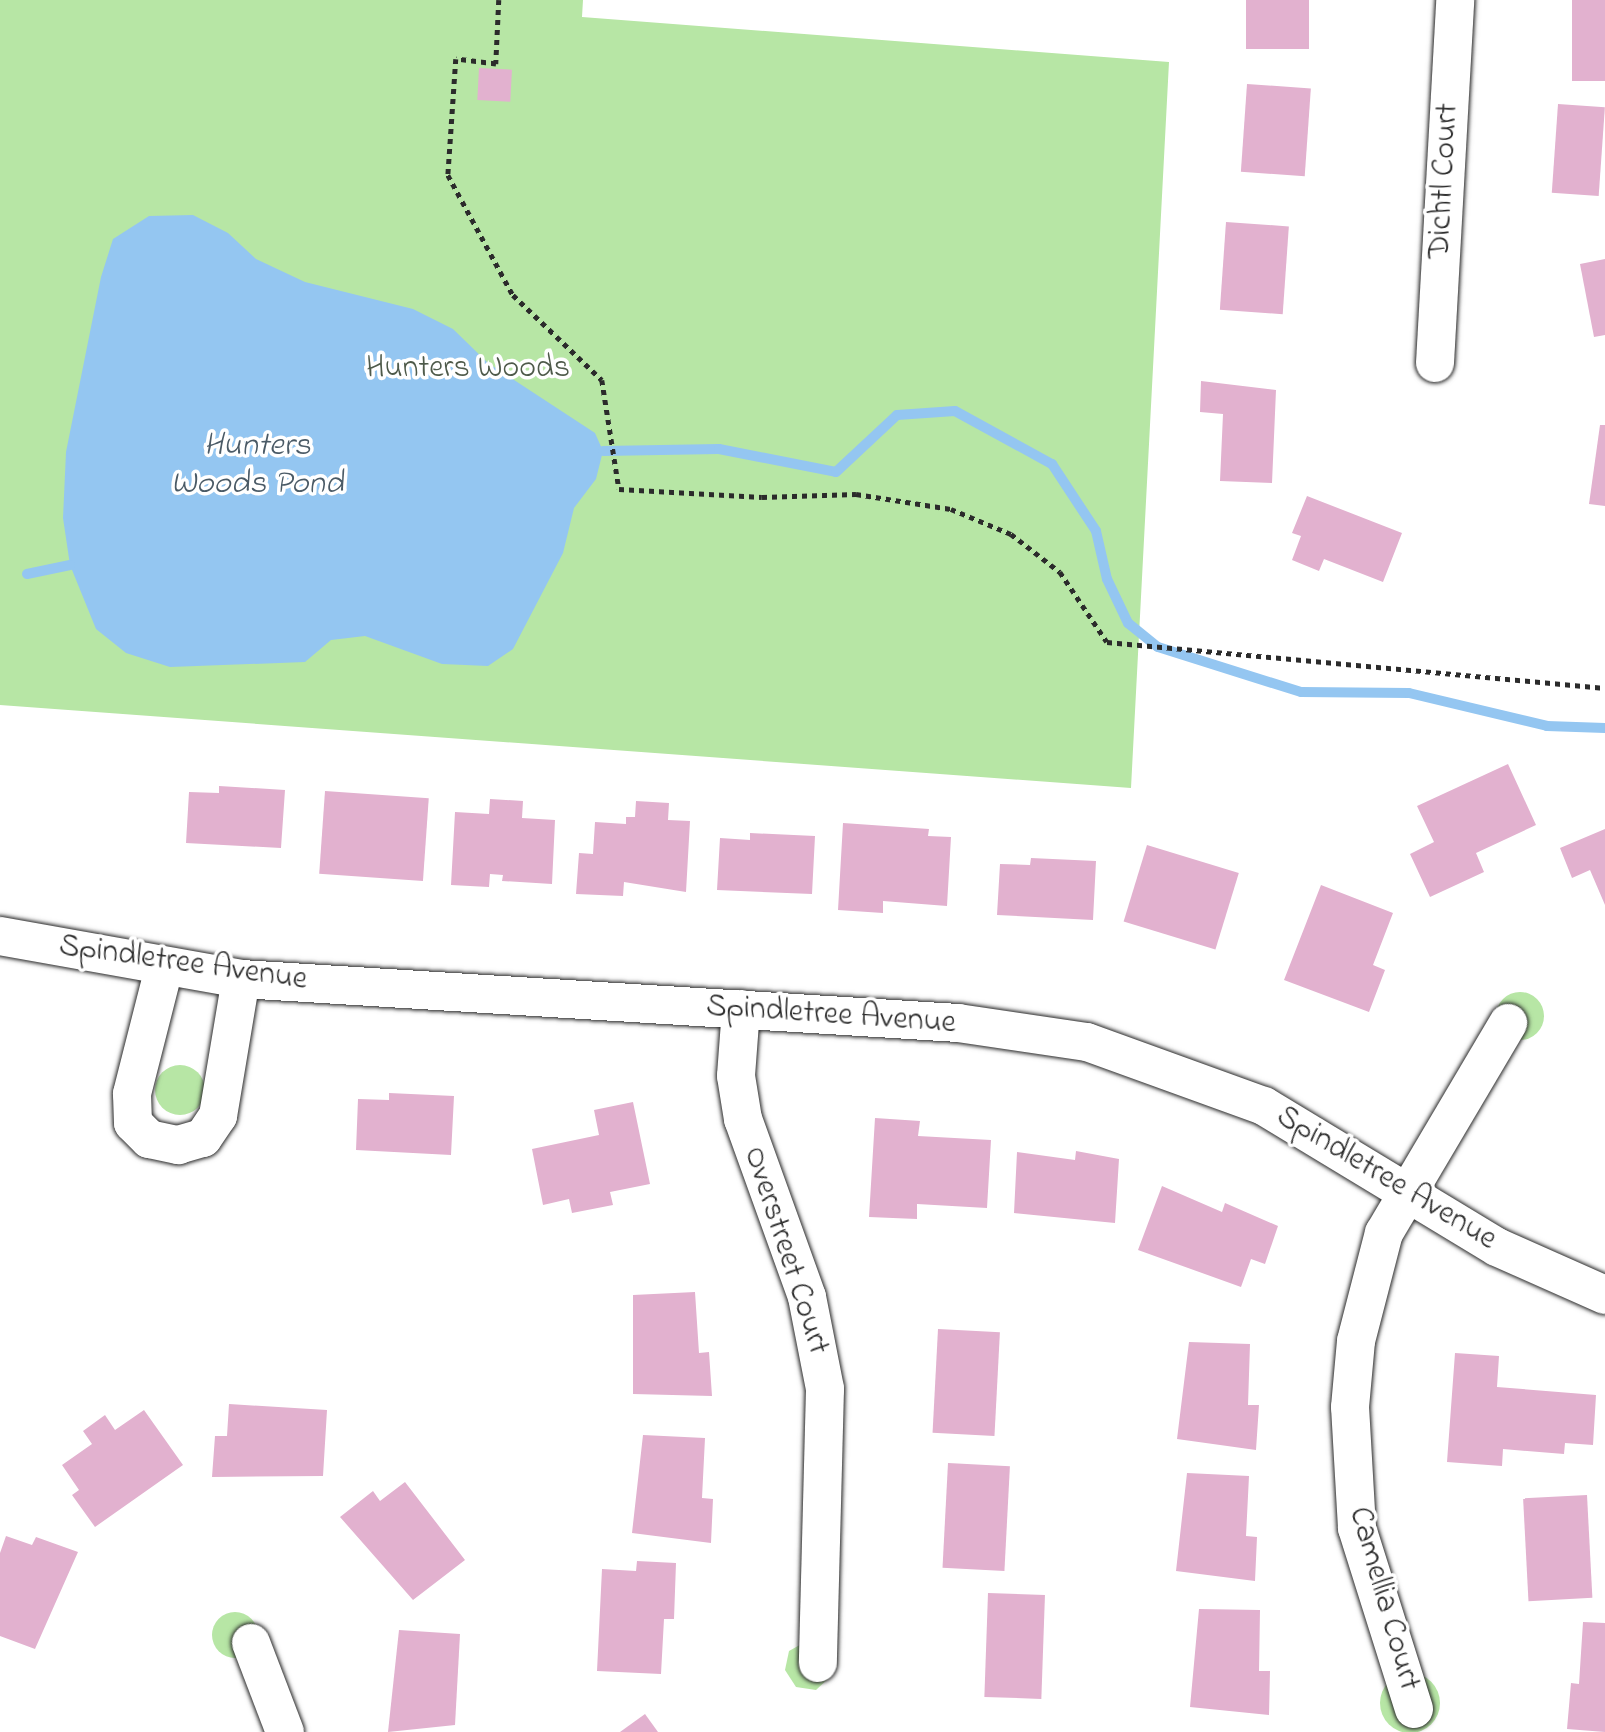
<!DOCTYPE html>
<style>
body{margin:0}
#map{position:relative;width:1605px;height:1732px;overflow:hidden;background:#fff;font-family:"Indie Flower",sans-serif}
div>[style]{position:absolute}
.green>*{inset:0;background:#b7e6a5}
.round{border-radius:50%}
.water>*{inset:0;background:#94c6f1}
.stream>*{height:10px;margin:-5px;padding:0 5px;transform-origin:5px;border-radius:5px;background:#94c6f1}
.building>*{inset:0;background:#e2b1cf;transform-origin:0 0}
.path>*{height:4.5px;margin-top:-2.25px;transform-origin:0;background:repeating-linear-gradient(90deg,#2b2b2b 0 5px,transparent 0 10px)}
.roads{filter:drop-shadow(0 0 2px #2b2b2b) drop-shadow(0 0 2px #2b2b2b)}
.street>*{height:38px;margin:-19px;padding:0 19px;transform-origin:19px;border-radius:19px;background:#fff}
span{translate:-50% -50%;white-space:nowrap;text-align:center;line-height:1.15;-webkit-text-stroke:7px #fff;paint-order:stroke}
.street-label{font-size:32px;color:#2b2b2b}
.park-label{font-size:32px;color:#4e5a4a}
.water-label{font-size:33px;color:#4a5a66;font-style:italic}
</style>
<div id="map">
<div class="green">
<i style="clip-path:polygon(0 0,583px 0,582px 17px,1169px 62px,1131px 788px,0 705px)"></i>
<i class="round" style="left:1496px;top:992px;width:48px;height:48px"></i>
<i class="round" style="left:155px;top:1065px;width:50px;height:50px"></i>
<i class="round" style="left:212px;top:1612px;width:46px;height:46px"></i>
<i style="clip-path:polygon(807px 1641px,831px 1676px,816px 1690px,796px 1687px,785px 1670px,789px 1651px)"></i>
<i class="round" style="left:1380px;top:1673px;width:60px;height:60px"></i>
</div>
<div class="water">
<i style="clip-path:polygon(193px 215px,228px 233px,256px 259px,305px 282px,413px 309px,453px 329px,488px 363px,595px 433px,603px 451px,596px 479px,574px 508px,563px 553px,513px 649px,488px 666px,442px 664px,365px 636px,331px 640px,305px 662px,170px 667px,126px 653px,96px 629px,70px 565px,63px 518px,66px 452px,101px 277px,113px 239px,149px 216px)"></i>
</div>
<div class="stream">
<i style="left:603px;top:451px;width:116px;rotate:-1deg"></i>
<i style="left:719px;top:449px;width:119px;rotate:11.1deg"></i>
<i style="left:836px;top:472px;width:83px;rotate:-43.1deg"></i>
<i style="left:897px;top:415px;width:58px;rotate:-3.9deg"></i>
<i style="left:955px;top:411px;width:111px;rotate:28.7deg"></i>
<i style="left:1052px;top:464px;width:80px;rotate:56.7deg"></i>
<i style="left:1096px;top:531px;width:49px;rotate:77.1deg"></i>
<i style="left:1107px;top:579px;width:49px;rotate:64.5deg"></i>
<i style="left:1128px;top:623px;width:38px;rotate:39deg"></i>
<i style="left:1158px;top:647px;width:150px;rotate:17.5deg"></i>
<i style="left:1301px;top:692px;width:108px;rotate:0.5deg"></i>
<i style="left:1409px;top:693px;width:142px;rotate:13.4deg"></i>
<i style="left:1547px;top:726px;width:58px;rotate:2deg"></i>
<i style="left:27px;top:574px;width:44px;rotate:-11.8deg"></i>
</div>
<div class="building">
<i style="left:1246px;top:0;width:63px;height:49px"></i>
<i style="left:1572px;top:0;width:33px;height:81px"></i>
<i style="left:479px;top:68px;width:33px;height:32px;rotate:3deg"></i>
<i style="left:1247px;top:84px;width:64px;height:88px;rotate:4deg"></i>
<i style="left:1558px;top:104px;width:47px;height:89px;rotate:4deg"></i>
<i style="left:1226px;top:222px;width:63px;height:88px;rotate:4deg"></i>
<i style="clip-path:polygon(1605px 259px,1605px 335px,1594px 337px,1580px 264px)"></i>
<i style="clip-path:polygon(1201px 381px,1276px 390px,1272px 483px,1220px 481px,1223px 414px,1200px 412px)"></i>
<i style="clip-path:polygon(1600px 425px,1605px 425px,1605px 506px,1589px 504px)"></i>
<i style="clip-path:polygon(1307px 496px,1402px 533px,1383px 582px,1324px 559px,1319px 571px,1292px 560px,1301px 536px,1292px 533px)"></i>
<i style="clip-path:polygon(1508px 764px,1536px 825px,1476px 853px,1484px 872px,1430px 897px,1410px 854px,1434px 842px,1417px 806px)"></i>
<i style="clip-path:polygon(219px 786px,285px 790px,281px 848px,186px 843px,189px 792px,219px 793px)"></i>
<i style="left:325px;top:791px;width:104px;height:83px;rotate:4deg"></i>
<i style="clip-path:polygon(490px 799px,523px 801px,522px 818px,555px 820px,552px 884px,502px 881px,503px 875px,490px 874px,489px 887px,451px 885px,455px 812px,489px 814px)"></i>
<i style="clip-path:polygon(636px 801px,669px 803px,668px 820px,690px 821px,686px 892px,624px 882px,623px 896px,576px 894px,579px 853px,593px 854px,595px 822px,626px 824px,626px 817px,635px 817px)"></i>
<i style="clip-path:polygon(843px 823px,929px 829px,928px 836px,951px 837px,947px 906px,883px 901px,883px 913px,838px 910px)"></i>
<i style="clip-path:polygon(1605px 829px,1605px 905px,1590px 870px,1572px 878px,1560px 848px)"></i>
<i style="clip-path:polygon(750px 833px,815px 836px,812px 894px,717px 890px,720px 838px,750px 840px)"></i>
<i style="left:1147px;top:845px;width:96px;height:80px;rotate:17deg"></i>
<i style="clip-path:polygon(1031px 858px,1096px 861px,1093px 920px,997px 915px,1000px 864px,1030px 865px)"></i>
<i style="clip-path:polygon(1321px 885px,1393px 913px,1373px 965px,1385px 970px,1369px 1012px,1284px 980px)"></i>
<i style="clip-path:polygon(389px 1093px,454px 1096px,451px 1155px,356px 1150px,358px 1099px,389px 1100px)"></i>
<i style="clip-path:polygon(633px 1102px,650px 1184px,610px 1192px,613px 1205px,572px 1213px,569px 1199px,543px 1205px,532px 1149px,599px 1135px,594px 1110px)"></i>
<i style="clip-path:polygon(875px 1118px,920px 1121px,918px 1136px,991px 1140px,987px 1208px,917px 1204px,917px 1219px,869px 1217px)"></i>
<i style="clip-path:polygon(1076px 1151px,1119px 1159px,1115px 1223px,1014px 1213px,1017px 1152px,1075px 1160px)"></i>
<i style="clip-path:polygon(1162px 1186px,1222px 1212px,1225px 1203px,1278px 1226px,1265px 1264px,1251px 1259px,1241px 1287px,1138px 1250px)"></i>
<i style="clip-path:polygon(695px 1292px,699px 1353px,709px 1352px,712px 1396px,633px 1394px,633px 1295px)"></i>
<i style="left:938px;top:1329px;width:62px;height:104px;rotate:3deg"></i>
<i style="clip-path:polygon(1189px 1342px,1250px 1344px,1248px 1405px,1259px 1405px,1256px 1450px,1177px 1439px)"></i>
<i style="clip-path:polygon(1455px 1353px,1499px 1356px,1497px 1387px,1596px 1395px,1593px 1445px,1565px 1443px,1564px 1454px,1503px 1449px,1502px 1466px,1447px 1462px)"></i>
<i style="clip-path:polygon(229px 1404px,327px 1410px,323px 1476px,212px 1477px,215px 1436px,227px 1436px)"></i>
<i style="clip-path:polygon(144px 1410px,183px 1465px,95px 1527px,72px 1495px,79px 1490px,62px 1465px,92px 1444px,83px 1431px,105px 1415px,115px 1430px)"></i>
<i style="clip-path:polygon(643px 1435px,705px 1438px,702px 1498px,713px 1499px,711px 1543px,632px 1533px)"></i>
<i style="left:948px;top:1463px;width:62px;height:105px;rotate:3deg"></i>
<i style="clip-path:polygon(1187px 1473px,1249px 1476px,1246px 1536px,1257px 1537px,1255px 1581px,1176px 1571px)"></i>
<i style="clip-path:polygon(405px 1482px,465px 1560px,413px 1600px,340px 1517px,373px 1491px,380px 1501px)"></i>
<i style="left:1587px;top:1495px;width:103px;height:64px;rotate:87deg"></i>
<i style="clip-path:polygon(6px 1536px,32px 1545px,36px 1537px,78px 1552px,35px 1649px,0 1636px,0 1553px)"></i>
<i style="clip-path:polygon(637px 1561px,676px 1563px,674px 1619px,664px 1619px,661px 1674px,597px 1671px,602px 1569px,636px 1571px)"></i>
<i style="left:988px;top:1593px;width:57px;height:104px;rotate:2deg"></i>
<i style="clip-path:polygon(1199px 1609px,1260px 1610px,1259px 1671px,1270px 1671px,1269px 1715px,1190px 1707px)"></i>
<i style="clip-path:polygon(1583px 1622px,1605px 1623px,1605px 1732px,1567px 1729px,1571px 1683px,1579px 1684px)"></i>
<i style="clip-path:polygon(399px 1630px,460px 1634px,455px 1725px,388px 1732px)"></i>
<i style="clip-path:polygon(645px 1714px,658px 1732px,620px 1732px)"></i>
</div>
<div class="path">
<i style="left:499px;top:0;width:64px;rotate:92.7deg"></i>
<i style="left:496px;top:64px;width:40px;rotate:-172.9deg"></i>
<i style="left:456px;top:59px;width:116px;rotate:93.9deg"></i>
<i style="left:448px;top:175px;width:136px;rotate:61.6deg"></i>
<i style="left:513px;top:295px;width:123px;rotate:43.7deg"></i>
<i style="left:602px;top:380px;width:110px;rotate:81.1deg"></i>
<i style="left:619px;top:489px;width:143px;rotate:3.2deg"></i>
<i style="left:762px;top:497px;width:94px;rotate:-1.8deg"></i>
<i style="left:856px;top:494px;width:96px;rotate:9deg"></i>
<i style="left:951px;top:509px;width:65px;rotate:22.6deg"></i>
<i style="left:1011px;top:534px;width:62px;rotate:37.8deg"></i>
<i style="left:1060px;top:572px;width:84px;rotate:56.1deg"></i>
<i style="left:1107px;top:642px;width:500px;rotate:5.28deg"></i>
</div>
<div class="roads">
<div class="street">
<i style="left:1435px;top:363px;width:364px;rotate:-86.8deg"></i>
<i style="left:0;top:936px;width:245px;rotate:10.1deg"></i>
<i style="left:241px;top:979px;width:718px;rotate:3.51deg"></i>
<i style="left:958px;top:1023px;width:130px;rotate:8.4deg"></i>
<i style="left:1087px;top:1042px;width:188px;rotate:19.9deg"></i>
<i style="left:1264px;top:1106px;width:272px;rotate:31.2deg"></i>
<i style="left:1497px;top:1247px;width:118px;rotate:24deg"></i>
<i style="left:164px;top:968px;width:130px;rotate:104.3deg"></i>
<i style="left:132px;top:1094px;width:29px;rotate:88deg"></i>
<i style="left:133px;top:1123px;width:23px;rotate:45deg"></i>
<i style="left:149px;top:1139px;width:30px;rotate:12deg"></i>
<i style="left:178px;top:1145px;width:26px;rotate:-16deg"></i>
<i style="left:203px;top:1138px;width:27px;rotate:-56deg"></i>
<i style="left:218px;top:1116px;width:139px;rotate:-80.5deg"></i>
<i style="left:741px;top:1009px;width:67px;rotate:94.3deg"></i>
<i style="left:736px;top:1076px;width:44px;rotate:80.8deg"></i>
<i style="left:743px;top:1119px;width:189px;rotate:70.2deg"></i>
<i style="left:807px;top:1297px;width:94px;rotate:78.9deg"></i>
<i style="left:825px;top:1389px;width:274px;rotate:91.5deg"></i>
<i style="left:251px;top:1643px;width:95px;rotate:69.1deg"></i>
<i style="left:1414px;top:1709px;width:190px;rotate:-107.5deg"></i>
<i style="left:1357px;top:1528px;width:121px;rotate:-93.3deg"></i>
<i style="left:1350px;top:1407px;width:66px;rotate:-84.8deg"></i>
<i style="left:1356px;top:1341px;width:112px;rotate:-75.5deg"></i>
<i style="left:1384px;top:1233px;width:244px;rotate:-59.4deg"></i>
</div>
</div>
<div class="street-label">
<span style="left:1445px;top:181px;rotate:-87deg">Dichtl Court</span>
<span style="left:183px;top:964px;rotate:8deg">Spindletree Avenue</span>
<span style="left:831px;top:1016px;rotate:4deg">Spindletree Avenue</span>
<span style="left:1386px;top:1179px;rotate:31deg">Spindletree Avenue</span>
<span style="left:785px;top:1251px;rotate:72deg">Overstreet Court</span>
<span style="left:1383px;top:1599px;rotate:74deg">Camellia Court</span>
</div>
<div class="park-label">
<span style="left:468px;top:369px">Hunters Woods</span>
</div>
<div class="water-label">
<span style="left:257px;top:466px">Hunters<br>Woods Pond</span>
</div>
</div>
